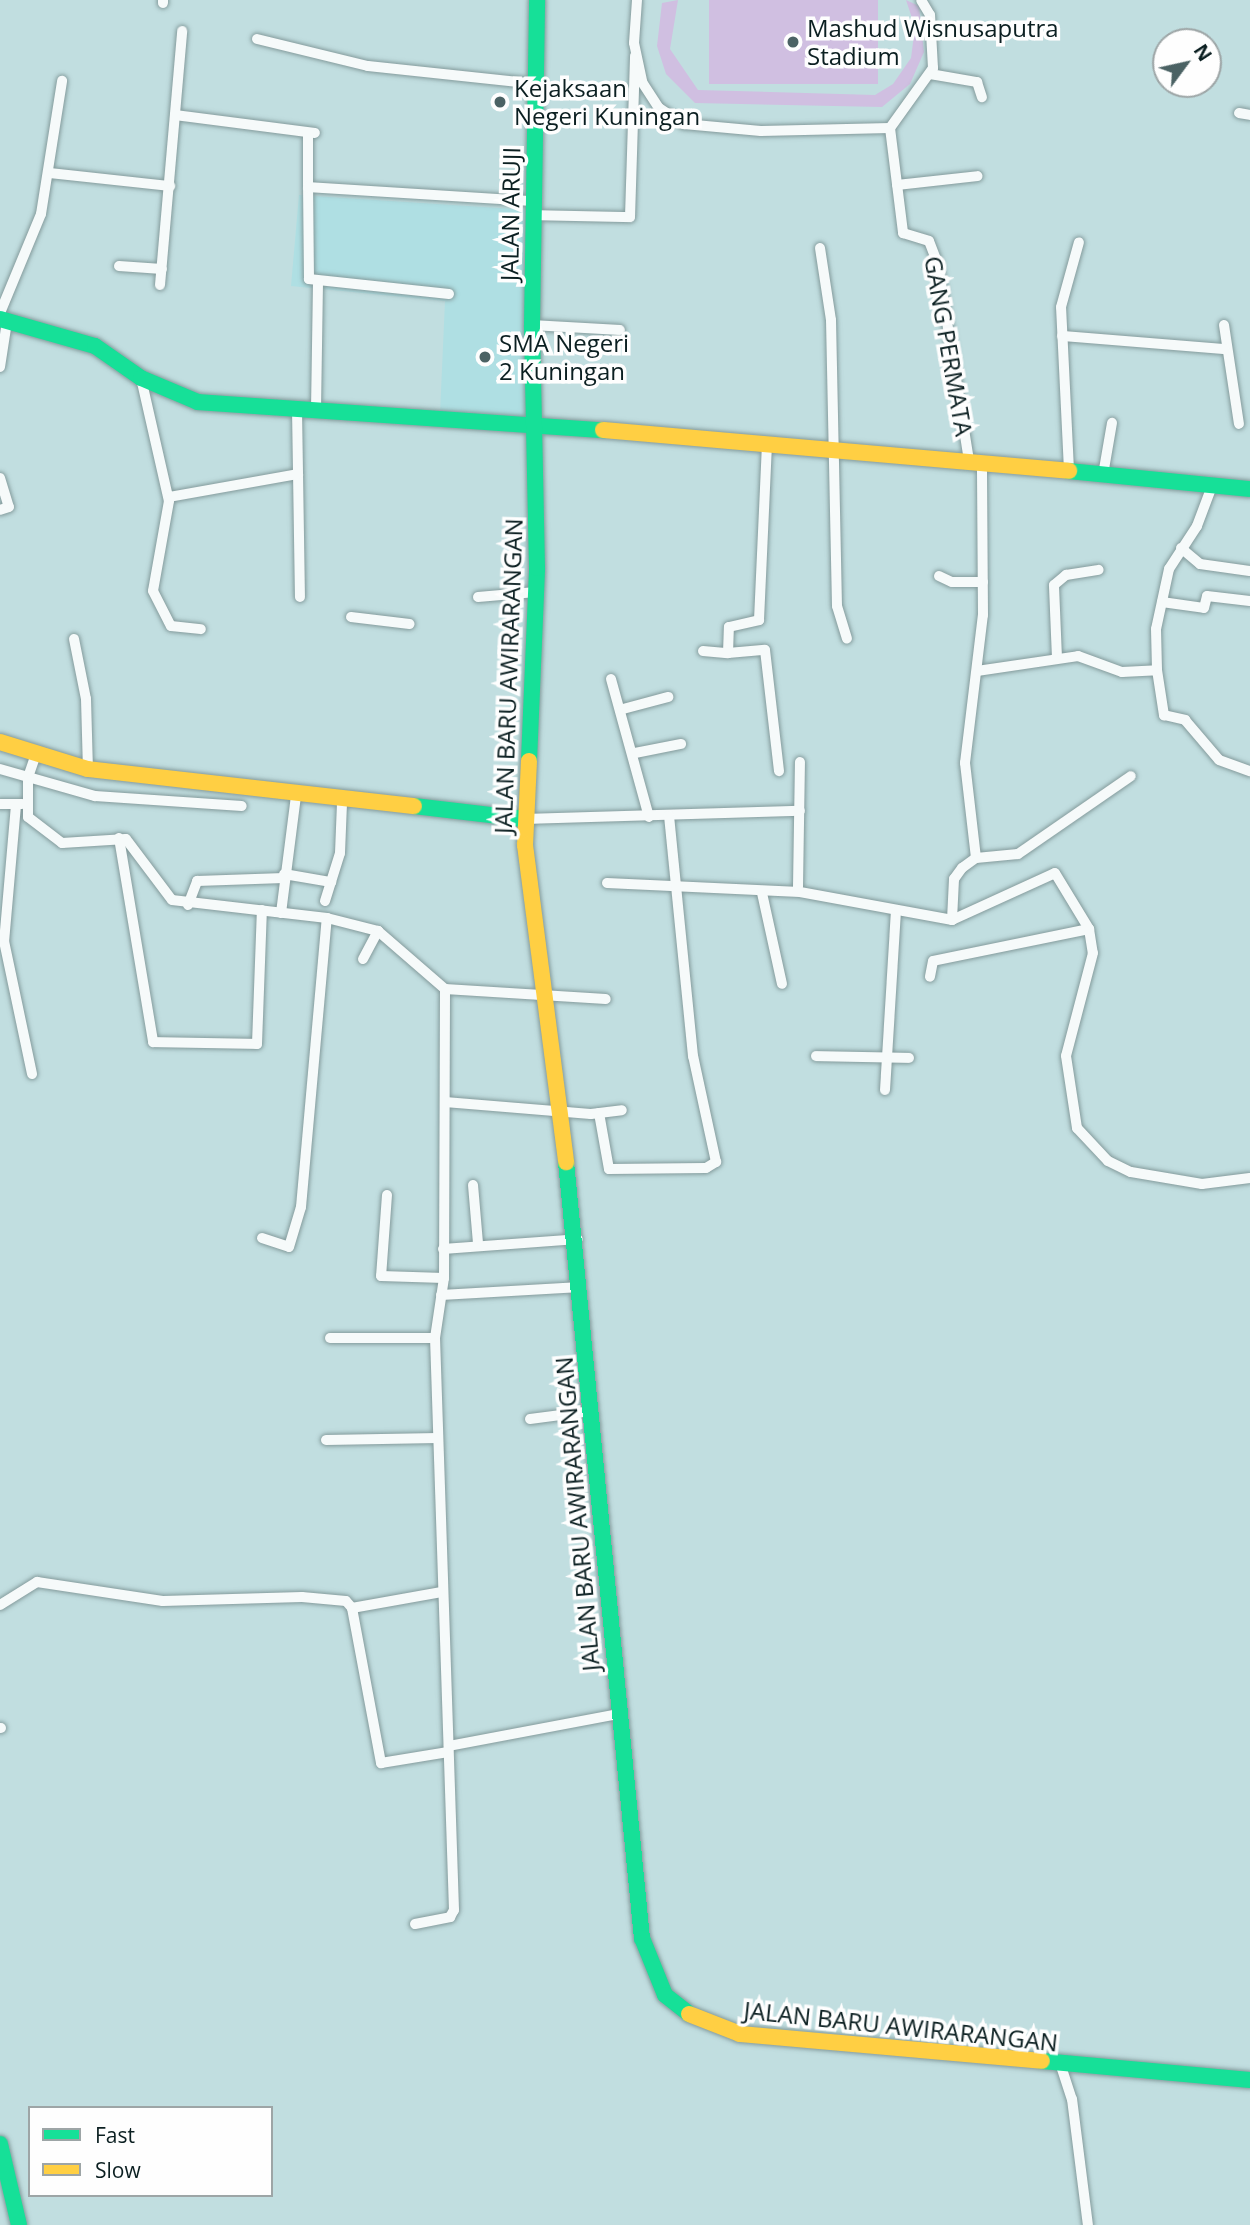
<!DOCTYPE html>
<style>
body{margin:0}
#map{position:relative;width:1250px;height:2225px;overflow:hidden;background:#c1dee0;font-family:"Open Sans",sans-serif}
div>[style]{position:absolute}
.built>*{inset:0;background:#afdfe3}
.green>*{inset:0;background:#d0bfe1;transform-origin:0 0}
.roads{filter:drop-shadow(0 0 2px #849b9c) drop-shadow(0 0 2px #849b9c)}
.street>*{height:10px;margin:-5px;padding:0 5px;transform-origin:5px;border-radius:5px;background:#f6fafa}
.fast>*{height:16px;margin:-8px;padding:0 8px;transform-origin:8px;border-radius:8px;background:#16e098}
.slow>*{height:16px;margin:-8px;padding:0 8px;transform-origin:8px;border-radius:8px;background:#ffcf43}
.dots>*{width:19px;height:19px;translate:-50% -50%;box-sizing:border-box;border:4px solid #fefefe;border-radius:50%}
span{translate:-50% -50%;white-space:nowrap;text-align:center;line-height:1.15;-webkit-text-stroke:7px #fefefe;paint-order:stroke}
.poi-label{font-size:24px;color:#0b1f21}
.left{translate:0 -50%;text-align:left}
.street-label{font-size:24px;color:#0b1f21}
.legend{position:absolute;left:28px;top:2106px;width:245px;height:91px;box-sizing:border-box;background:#fefefe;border:2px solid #9da5a6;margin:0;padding:9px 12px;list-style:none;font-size:21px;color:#0b1f21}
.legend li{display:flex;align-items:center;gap:14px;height:35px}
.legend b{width:35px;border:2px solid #9da5a6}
.north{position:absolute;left:1152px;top:28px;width:70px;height:70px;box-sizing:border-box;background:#fefefe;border:2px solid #9da5a6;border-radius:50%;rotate:57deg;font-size:19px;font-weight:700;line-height:28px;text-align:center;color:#0b1f21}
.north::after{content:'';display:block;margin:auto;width:24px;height:32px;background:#4b6264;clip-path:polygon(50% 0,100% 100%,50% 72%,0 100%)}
</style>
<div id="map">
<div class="built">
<i style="clip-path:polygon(299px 195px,531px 210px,525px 417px,440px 414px,445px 301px,291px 286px)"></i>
</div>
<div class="green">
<i style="clip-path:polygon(678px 0,670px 49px,698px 90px,875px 95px,893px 84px,911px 58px,915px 27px,906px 0,919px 6px,924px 52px,910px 84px,882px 107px,695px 103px,666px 74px,657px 46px,662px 3px)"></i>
<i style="left:709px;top:0;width:169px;height:84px"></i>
</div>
<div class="roads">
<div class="street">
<i style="left:637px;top:0;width:43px;rotate:94deg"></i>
<i style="left:634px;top:43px;width:40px;rotate:78deg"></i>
<i style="left:642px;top:82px;width:31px;rotate:57deg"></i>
<i style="left:659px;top:108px;width:30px;rotate:33deg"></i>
<i style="left:684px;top:124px;width:77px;rotate:5.2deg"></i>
<i style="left:761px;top:131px;width:129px;rotate:-1.3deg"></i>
<i style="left:890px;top:128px;width:74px;rotate:-54.4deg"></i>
<i style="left:933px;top:68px;width:53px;rotate:-93.2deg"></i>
<i style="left:930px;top:15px;width:17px;rotate:-121deg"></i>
<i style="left:163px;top:3px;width:3px;rotate:-90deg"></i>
<i style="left:257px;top:39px;width:114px;rotate:13.7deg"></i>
<i style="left:368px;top:66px;width:170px;rotate:6.1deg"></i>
<i style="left:930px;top:74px;width:48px;rotate:9.7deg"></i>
<i style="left:977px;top:82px;width:16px;rotate:72deg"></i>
<i style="left:1239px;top:113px;width:11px;rotate:10deg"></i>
<i style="left:175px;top:115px;width:141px;rotate:7.3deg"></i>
<i style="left:890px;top:128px;width:106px;rotate:82.9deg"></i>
<i style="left:903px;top:233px;width:27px;rotate:17deg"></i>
<i style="left:929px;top:241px;width:26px;rotate:69deg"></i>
<i style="left:938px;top:265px;width:197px;rotate:81deg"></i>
<i style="left:50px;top:173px;width:121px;rotate:6.2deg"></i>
<i style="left:897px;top:185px;width:81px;rotate:-6.3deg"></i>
<i style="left:308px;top:187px;width:53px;rotate:-90deg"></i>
<i style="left:532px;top:215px;width:98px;rotate:1.2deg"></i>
<i style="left:630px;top:217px;width:161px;rotate:-88.2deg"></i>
<i style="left:820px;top:248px;width:73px;rotate:81.3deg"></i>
<i style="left:831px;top:320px;width:286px;rotate:88.8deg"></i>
<i style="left:837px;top:606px;width:34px;rotate:73deg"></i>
<i style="left:119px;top:266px;width:43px;rotate:4deg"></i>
<i style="left:160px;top:285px;width:255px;rotate:-85deg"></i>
<i style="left:449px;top:294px;width:141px;rotate:-173.9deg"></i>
<i style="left:309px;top:279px;width:92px;rotate:-90.6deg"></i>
<i style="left:308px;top:187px;width:224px;rotate:3.6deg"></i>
<i style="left:0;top:313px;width:107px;rotate:-67.5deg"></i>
<i style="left:41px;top:214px;width:135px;rotate:-81deg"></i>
<i style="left:532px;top:325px;width:88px;rotate:3.3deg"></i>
<i style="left:1224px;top:325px;width:100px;rotate:81.4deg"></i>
<i style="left:1062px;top:336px;width:163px;rotate:4.6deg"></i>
<i style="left:0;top:367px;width:46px;rotate:-81.2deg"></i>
<i style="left:141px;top:378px;width:126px;rotate:77.2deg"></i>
<i style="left:169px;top:501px;width:91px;rotate:100.1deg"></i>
<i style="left:153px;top:591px;width:39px;rotate:63deg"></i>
<i style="left:171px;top:626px;width:30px;rotate:6deg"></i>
<i style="left:297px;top:409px;width:188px;rotate:89.1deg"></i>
<i style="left:316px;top:410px;width:125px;rotate:-89.1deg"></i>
<i style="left:1069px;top:470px;width:163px;rotate:-92.8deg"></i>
<i style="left:1061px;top:307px;width:67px;rotate:-74.5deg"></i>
<i style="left:1103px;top:475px;width:53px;rotate:-80.2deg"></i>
<i style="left:0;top:478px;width:30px;rotate:73deg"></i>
<i style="left:9px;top:507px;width:9px;rotate:162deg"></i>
<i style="left:1212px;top:486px;width:43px;rotate:110.6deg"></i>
<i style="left:1197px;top:526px;width:51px;rotate:123.1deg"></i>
<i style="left:1169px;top:569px;width:61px;rotate:102.2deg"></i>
<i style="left:1156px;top:629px;width:41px;rotate:88.6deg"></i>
<i style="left:1157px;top:670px;width:46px;rotate:81.2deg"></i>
<i style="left:1164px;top:715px;width:22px;rotate:13deg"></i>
<i style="left:1185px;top:720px;width:52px;rotate:49.6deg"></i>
<i style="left:1219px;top:760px;width:33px;rotate:20deg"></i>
<i style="left:169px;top:497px;width:131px;rotate:-10.1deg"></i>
<i style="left:1181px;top:548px;width:25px;rotate:40deg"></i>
<i style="left:1200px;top:564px;width:50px;rotate:8deg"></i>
<i style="left:939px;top:576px;width:14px;rotate:25deg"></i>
<i style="left:952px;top:582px;width:31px"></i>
<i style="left:478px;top:597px;width:58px;rotate:-4.9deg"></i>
<i style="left:1162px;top:602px;width:42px;rotate:8.1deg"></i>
<i style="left:1204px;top:608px;width:12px;rotate:-76deg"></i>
<i style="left:1207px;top:596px;width:43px;rotate:6.6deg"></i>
<i style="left:351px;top:617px;width:59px;rotate:6.8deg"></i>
<i style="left:74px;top:639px;width:61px;rotate:78.7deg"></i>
<i style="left:86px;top:699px;width:70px;rotate:88.4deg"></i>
<i style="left:703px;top:651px;width:25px;rotate:5deg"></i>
<i style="left:728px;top:653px;width:26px;rotate:-88deg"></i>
<i style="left:729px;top:627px;width:31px;rotate:-13deg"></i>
<i style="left:759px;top:620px;width:178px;rotate:-87.4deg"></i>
<i style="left:728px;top:653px;width:37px;rotate:-5deg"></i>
<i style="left:765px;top:650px;width:122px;rotate:83.4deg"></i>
<i style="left:1057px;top:658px;width:73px;rotate:-92.4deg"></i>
<i style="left:1054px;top:585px;width:16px;rotate:-40deg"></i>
<i style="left:1066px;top:575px;width:33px;rotate:-9deg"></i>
<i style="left:977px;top:671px;width:102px;rotate:-8.4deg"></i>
<i style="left:1078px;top:656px;width:47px;rotate:20deg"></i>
<i style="left:1122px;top:672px;width:35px;rotate:-3deg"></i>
<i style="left:611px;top:679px;width:143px;rotate:74.6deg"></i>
<i style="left:623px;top:709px;width:47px;rotate:-14.9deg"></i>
<i style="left:635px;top:753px;width:47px;rotate:-11.1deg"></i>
<i style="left:36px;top:754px;width:24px;rotate:109deg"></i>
<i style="left:28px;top:777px;width:40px;rotate:90deg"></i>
<i style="left:28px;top:817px;width:43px;rotate:37.4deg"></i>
<i style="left:62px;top:843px;width:64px;rotate:-3.6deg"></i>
<i style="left:126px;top:839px;width:76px;rotate:53deg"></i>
<i style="left:172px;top:900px;width:156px;rotate:6.6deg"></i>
<i style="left:327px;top:918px;width:53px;rotate:14.3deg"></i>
<i style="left:378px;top:931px;width:89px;rotate:40.9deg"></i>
<i style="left:445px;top:989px;width:161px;rotate:3.6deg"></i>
<i style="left:0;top:769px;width:99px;rotate:15.9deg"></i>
<i style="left:95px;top:796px;width:147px;rotate:3.9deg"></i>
<i style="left:0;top:804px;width:22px"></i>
<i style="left:16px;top:805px;width:137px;rotate:95deg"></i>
<i style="left:4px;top:941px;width:136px;rotate:78.1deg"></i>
<i style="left:524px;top:819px;width:276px;rotate:-1.7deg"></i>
<i style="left:119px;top:838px;width:207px;rotate:80.5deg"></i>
<i style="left:153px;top:1042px;width:104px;rotate:1.1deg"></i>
<i style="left:257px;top:1044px;width:134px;rotate:-87.9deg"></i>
<i style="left:976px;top:858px;width:96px;rotate:-96.6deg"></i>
<i style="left:965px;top:763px;width:149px;rotate:-83.1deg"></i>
<i style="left:983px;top:615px;width:153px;rotate:-90.4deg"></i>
<i style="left:284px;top:874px;width:48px;rotate:9.7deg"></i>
<i style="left:607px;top:883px;width:193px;rotate:2.7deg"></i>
<i style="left:800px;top:892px;width:155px;rotate:10.4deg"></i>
<i style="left:952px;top:920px;width:113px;rotate:-24.5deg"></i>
<i style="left:1055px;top:873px;width:66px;rotate:58.7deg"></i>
<i style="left:1089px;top:929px;width:159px;rotate:168.4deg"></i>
<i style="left:933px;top:961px;width:16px;rotate:101deg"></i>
<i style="left:798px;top:887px;width:125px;rotate:-89.1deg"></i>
<i style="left:762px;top:893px;width:93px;rotate:77.6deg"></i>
<i style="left:325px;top:901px;width:50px;rotate:-72.6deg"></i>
<i style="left:340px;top:853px;width:50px;rotate:-87.7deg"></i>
<i style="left:188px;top:905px;width:26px;rotate:-69deg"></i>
<i style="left:197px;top:881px;width:87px;rotate:-2deg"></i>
<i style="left:281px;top:913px;width:118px;rotate:-82.7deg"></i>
<i style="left:952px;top:920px;width:41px;rotate:-87.2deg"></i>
<i style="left:954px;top:879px;width:14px;rotate:-54deg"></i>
<i style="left:962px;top:868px;width:17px;rotate:-36deg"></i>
<i style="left:976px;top:858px;width:42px;rotate:-5.4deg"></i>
<i style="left:1018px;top:854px;width:137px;rotate:-34.6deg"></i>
<i style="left:1089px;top:929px;width:24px;rotate:81deg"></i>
<i style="left:1093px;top:953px;width:106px;rotate:104.7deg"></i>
<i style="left:1066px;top:1056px;width:73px;rotate:81.3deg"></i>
<i style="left:1077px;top:1128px;width:45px;rotate:46.8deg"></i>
<i style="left:1108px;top:1161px;width:25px;rotate:26deg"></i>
<i style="left:1131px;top:1172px;width:72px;rotate:9.6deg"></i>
<i style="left:1202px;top:1184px;width:48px;rotate:-7.1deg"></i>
<i style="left:363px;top:959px;width:32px;rotate:-62deg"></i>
<i style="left:816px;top:1056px;width:93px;rotate:1.2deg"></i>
<i style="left:885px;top:1090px;width:179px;rotate:-86.5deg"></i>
<i style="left:445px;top:1102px;width:146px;rotate:4.7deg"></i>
<i style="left:591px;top:1114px;width:31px;rotate:-7deg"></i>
<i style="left:599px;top:1113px;width:57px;rotate:79.9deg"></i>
<i style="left:609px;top:1169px;width:97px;rotate:-0.6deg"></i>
<i style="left:706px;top:1168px;width:12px;rotate:-31deg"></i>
<i style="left:716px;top:1162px;width:108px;rotate:-102.2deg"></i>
<i style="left:693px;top:1056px;width:241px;rotate:-95.7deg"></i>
<i style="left:473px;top:1185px;width:58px;rotate:85.1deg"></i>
<i style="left:387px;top:1195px;width:81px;rotate:94.2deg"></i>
<i style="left:381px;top:1276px;width:63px;rotate:1.8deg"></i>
<i style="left:262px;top:1238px;width:28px;rotate:18deg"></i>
<i style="left:289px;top:1247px;width:42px;rotate:-73.3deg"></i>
<i style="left:301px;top:1207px;width:290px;rotate:-84.9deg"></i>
<i style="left:443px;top:1249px;width:135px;rotate:-4.2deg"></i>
<i style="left:441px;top:1295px;width:140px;rotate:-3.3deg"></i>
<i style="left:330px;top:1338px;width:105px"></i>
<i style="left:530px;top:1419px;width:63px;rotate:-7.4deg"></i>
<i style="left:326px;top:1440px;width:112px;rotate:-1deg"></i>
<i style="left:0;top:1605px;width:44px;rotate:-31.9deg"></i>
<i style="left:37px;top:1582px;width:127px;rotate:8.6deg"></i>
<i style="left:163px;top:1601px;width:139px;rotate:-1.6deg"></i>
<i style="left:302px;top:1597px;width:44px;rotate:5.2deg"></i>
<i style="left:346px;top:1601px;width:9px;rotate:49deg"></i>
<i style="left:352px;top:1608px;width:91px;rotate:-10.1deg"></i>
<i style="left:352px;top:1608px;width:158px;rotate:79.4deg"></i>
<i style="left:381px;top:1763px;width:68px;rotate:-9.3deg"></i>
<i style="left:0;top:1728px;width:1px"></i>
<i style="left:449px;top:1746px;width:172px;rotate:-10.7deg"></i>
<i style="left:415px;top:1924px;width:36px;rotate:-11deg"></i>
<i style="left:450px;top:1917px;width:8px;rotate:-60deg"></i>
<i style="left:454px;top:1910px;width:572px;rotate:-91.9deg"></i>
<i style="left:435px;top:1338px;width:61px;rotate:-81.5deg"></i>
<i style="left:444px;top:1278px;width:289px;rotate:-89.8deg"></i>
<i style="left:1061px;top:2066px;width:35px;rotate:72deg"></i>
<i style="left:1072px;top:2099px;width:127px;rotate:82.8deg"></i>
</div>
<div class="fast">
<i style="left:0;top:319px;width:99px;rotate:15.9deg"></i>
<i style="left:95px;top:346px;width:56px;rotate:34.8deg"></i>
<i style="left:141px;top:378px;width:62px;rotate:22.8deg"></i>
<i style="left:198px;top:402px;width:406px;rotate:4deg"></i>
<i style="left:1069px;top:471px;width:182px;rotate:5.7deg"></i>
<i style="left:529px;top:761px;width:193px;rotate:-87.6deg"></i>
<i style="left:537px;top:568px;width:243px;rotate:-91.2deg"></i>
<i style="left:532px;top:325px;width:325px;rotate:-89.1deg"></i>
<i style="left:414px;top:806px;width:111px;rotate:6.7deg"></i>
<i style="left:566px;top:1162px;width:780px;rotate:84.41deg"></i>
<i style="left:642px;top:1938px;width:61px;rotate:68deg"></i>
<i style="left:665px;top:1995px;width:31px;rotate:38deg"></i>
<i style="left:1042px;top:2061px;width:209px;rotate:5.2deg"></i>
<i style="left:0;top:2144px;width:83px;rotate:76.8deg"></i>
</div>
<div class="slow">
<i style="left:603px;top:430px;width:468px;rotate:5deg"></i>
<i style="left:0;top:742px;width:92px;rotate:17.1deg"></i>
<i style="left:88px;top:769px;width:328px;rotate:6.5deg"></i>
<i style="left:529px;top:761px;width:84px;rotate:92.7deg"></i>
<i style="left:525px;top:845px;width:320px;rotate:82.6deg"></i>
<i style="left:689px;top:2014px;width:55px;rotate:21.4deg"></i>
<i style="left:740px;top:2034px;width:303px;rotate:5.1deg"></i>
</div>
</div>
<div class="dots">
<i style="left:793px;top:42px;background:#4b6264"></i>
<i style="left:500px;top:102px;background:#4b6264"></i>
<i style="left:485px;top:357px;background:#4b6264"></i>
</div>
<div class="poi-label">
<span class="left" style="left:807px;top:42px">Mashud Wisnusaputra<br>Stadium</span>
<span class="left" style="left:514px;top:102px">Kejaksaan<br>Negeri Kuningan</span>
<span class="left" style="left:499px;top:357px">SMA Negeri<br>2 Kuningan</span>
</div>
<div class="street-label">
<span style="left:510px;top:214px;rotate:-89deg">JALAN ARUJI</span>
<span style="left:949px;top:346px;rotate:80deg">GANG PERMATA</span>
<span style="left:508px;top:676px;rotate:-88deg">JALAN BARU AWIRARANGAN</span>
<span style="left:577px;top:1514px;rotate:-95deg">JALAN BARU AWIRARANGAN</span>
<span style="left:901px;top:2026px;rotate:6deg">JALAN BARU AWIRARANGAN</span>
</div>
<ul class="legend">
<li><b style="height:9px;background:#16e098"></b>Fast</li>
<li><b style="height:9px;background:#ffcf43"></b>Slow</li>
</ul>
<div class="north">N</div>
</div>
